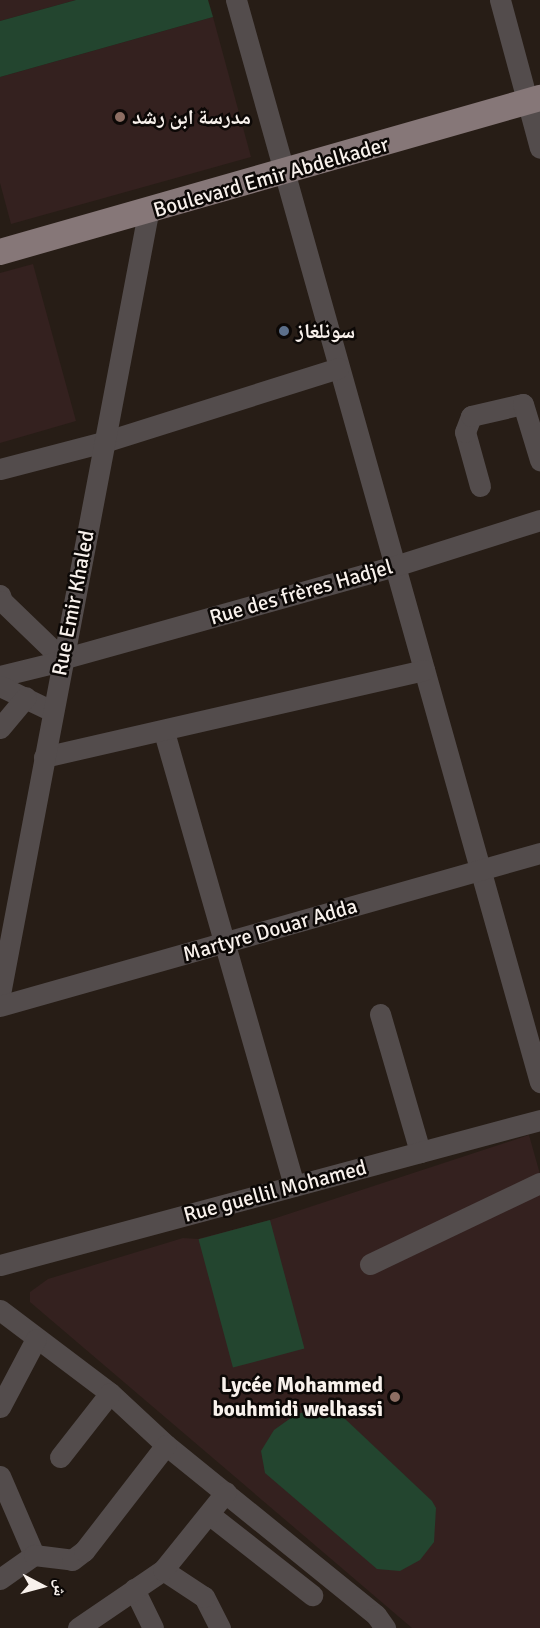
<!DOCTYPE html>
<meta charset="utf-8">
<style>
body{margin:0}
#map{position:relative;width:540px;height:1628px;overflow:hidden;background:#271d16;font-family:Signika,"Noto Naskh Arabic",sans-serif}
div>[style]{position:absolute}
.education>*{inset:0;background:#34211f}
.green>*{inset:0;background:#23452f;transform-origin:0 0}
.minor>*{height:21px;margin:-10.5px;padding:0 10.5px;transform-origin:10.5px;border-radius:10.5px;background:#534c4c}
.major>*{height:26px;margin:-13px;padding:0 13px;transform-origin:13px;border-radius:13px;background:#867778}
.dots>*{width:16px;height:16px;translate:-50% -50%;box-sizing:border-box;border:3px solid #0c0806;border-radius:50%}
span{translate:-50% -50%;white-space:nowrap;text-align:center;line-height:1.15;-webkit-text-stroke:5px #0c0806;paint-order:stroke}
.poi-label{font-size:21px;color:#f8f1ec;font-weight:700}
.left{translate:0 -50%;text-align:left}
.right{translate:-100% -50%;text-align:right}
.street-label{font-size:21px;color:#f8f1ec}
.north{position:absolute;left:12px;top:1556px;width:60px;height:60px;-webkit-text-stroke:4px #0c0806;paint-order:stroke;rotate:96deg;font-size:16px;font-weight:700;line-height:24px;text-align:center;color:#f8f1ec}
.north::after{content:'';display:block;margin:auto;width:21px;height:27px;background:#f8f1ec;clip-path:polygon(50% 0,100% 100%,50% 72%,0 100%)}
</style>
<div id="map">
<div class="education">
<i style="clip-path:polygon(0 0,76px 0,0 21px)"></i>
<i style="clip-path:polygon(213px 17px,251px 157px,11px 224px,0 183px,0 77px)"></i>
<i style="clip-path:polygon(33px 264px,76px 421px,0 443px,0 273px)"></i>
<i style="clip-path:polygon(529px 1135px,540px 1174px,540px 1628px,412px 1628px,30px 1302px,30px 1292px,48px 1279px,183px 1238px,198px 1239px,270px 1220px)"></i>
</div>
<div class="green">
<i style="clip-path:polygon(76px 0,208px 0,213px 17px,0 77px,0 21px)"></i>
<i style="left:270px;top:1220px;width:133px;height:74px;rotate:75deg"></i>
<i style="clip-path:polygon(319px 1407px,342px 1416px,432px 1501px,436px 1508px,434px 1542px,420px 1560px,400px 1571px,377px 1569px,265px 1473px,261px 1451px,274px 1430px,295px 1415px)"></i>
</div>
<div class="minor">
<i style="left:236px;top:0;width:1124px;rotate:74.31deg"></i>
<i style="left:500px;top:0;width:153px;rotate:74.9deg"></i>
<i style="left:0;top:469px;width:107px;rotate:-14.6deg"></i>
<i style="left:104px;top:442px;width:246px;rotate:-17.5deg"></i>
<i style="left:480px;top:486px;width:56px;rotate:-105.5deg"></i>
<i style="left:465px;top:432px;width:17px;rotate:-69deg"></i>
<i style="left:471px;top:416px;width:53px;rotate:-13deg"></i>
<i style="left:523px;top:404px;width:59px;rotate:73.1deg"></i>
<i style="left:0;top:595px;width:6px;rotate:72deg"></i>
<i style="left:2px;top:601px;width:83px;rotate:44deg"></i>
<i style="left:62px;top:659px;width:346px;rotate:-15.6deg"></i>
<i style="left:395px;top:566px;width:152px;rotate:-17.6deg"></i>
<i style="left:0;top:676px;width:63px;rotate:-13.8deg"></i>
<i style="left:0;top:686px;width:58px;rotate:25.7deg"></i>
<i style="left:0;top:728px;width:40px;rotate:-50deg"></i>
<i style="left:164px;top:732px;width:472px;rotate:74deg"></i>
<i style="left:44px;top:757px;width:390px;rotate:-12.9deg"></i>
<i style="left:0;top:994px;width:795px;rotate:-79.27deg"></i>
<i style="left:0;top:1006px;width:561px;rotate:-15.82deg"></i>
<i style="left:380px;top:1014px;width:144px;rotate:73.8deg"></i>
<i style="left:370px;top:1264px;width:188px;rotate:-25.5deg"></i>
<i style="left:0;top:1265px;width:559px;rotate:-15.03deg"></i>
<i style="left:0;top:1310px;width:138px;rotate:37deg"></i>
<i style="left:110px;top:1393px;width:76px;rotate:42.9deg"></i>
<i style="left:166px;top:1445px;width:270px;rotate:39deg"></i>
<i style="left:376px;top:1615px;width:16px;rotate:55deg"></i>
<i style="left:0;top:1407px;width:77px;rotate:-62.1deg"></i>
<i style="left:60px;top:1457px;width:81px;rotate:-52deg"></i>
<i style="left:0;top:1476px;width:86px;rotate:66.7deg"></i>
<i style="left:210px;top:1515px;width:130px;rotate:38.1deg"></i>
<i style="left:0;top:1579px;width:42px;rotate:-35.2deg"></i>
<i style="left:34px;top:1555px;width:38px;rotate:7deg"></i>
<i style="left:72px;top:1560px;width:15px;rotate:-37deg"></i>
<i style="left:84px;top:1551px;width:134px;rotate:-52.3deg"></i>
<i style="left:134px;top:1589px;width:43px;rotate:64deg"></i>
<i style="left:78px;top:1628px;width:103px;rotate:-34.3deg"></i>
<i style="left:220px;top:1628px;width:35px;rotate:-117deg"></i>
<i style="left:204px;top:1597px;width:49px;rotate:-146.6deg"></i>
<i style="left:163px;top:1570px;width:100px;rotate:-51.1deg"></i>
</div>
<div class="major">
<i style="left:0;top:252px;width:562px;rotate:-15.92deg"></i>
</div>
<div class="dots">
<i style="left:120px;top:117px;background:#8d6e63"></i>
<i style="left:284px;top:331px;background:#5c6f8a"></i>
<i style="left:395px;top:1397px;background:#8d6e63"></i>
</div>
<div class="poi-label">
<span class="left" style="left:132px;top:117px">مدرسة ابن رشد</span>
<span class="left" style="left:296px;top:331px">سونلغاز</span>
<span class="right" style="left:383px;top:1397px">Lycée Mohammed<br>bouhmidi welhassi</span>
</div>
<div class="street-label">
<span style="left:271px;top:177px;rotate:-16deg">Boulevard Emir Abdelkader</span>
<span style="left:301px;top:592px;rotate:-16deg">Rue des frères Hadjel</span>
<span style="left:73px;top:603px;rotate:-79deg">Rue Emir Khaled</span>
<span style="left:270px;top:930px;rotate:-16deg">Martyre Douar Adda</span>
<span style="left:275px;top:1191px;rotate:-15deg">Rue guellil Mohamed</span>
</div>
<div class="north">ش</div>
</div>
